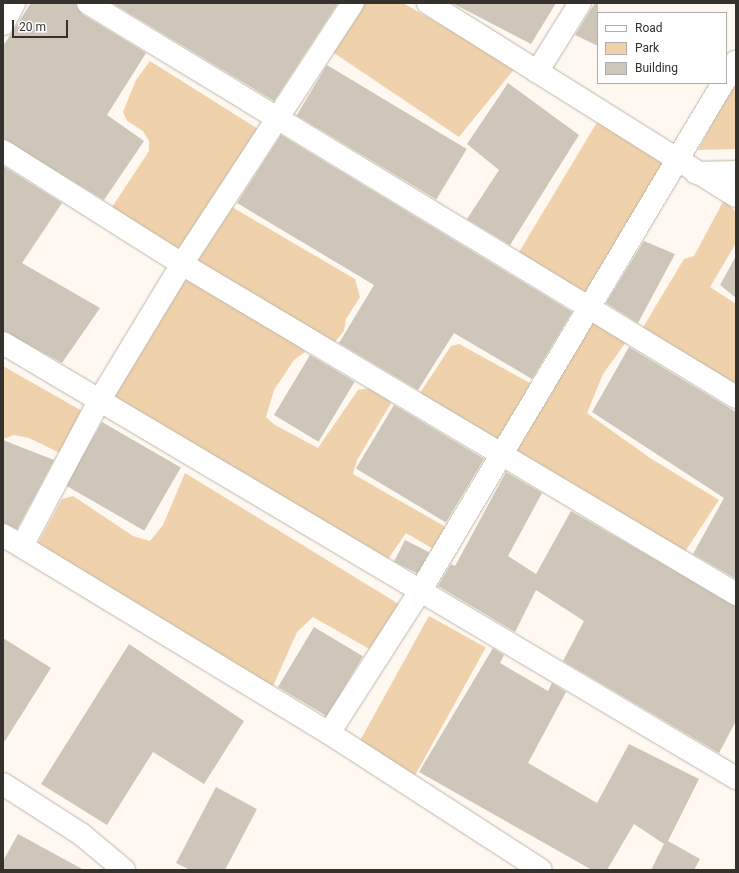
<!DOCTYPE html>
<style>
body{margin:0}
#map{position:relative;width:739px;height:873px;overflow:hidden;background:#fef8f1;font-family:Roboto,sans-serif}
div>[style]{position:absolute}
.green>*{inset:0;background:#efd2ab;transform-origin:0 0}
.building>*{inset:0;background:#cfc6ba;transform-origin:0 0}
.roads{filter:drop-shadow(0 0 1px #bfb6aa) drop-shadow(0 0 1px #bfb6aa)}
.minor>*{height:22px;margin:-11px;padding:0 11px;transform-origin:11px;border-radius:11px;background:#fff}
span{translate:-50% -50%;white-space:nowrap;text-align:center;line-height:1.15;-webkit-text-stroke:3.5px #fff;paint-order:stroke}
.frame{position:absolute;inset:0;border:4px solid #35312d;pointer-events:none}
.legend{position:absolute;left:597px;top:12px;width:130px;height:72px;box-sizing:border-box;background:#fff;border:1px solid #aeadab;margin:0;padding:5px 7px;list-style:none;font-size:12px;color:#35312d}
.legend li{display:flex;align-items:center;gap:8px;height:20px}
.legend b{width:20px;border:1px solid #aeadab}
.scale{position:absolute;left:12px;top:20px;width:56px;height:18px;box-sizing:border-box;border:2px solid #35312d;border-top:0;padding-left:5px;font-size:12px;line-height:14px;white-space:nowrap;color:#35312d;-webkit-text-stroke:3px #fff;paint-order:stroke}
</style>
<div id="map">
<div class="green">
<i style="clip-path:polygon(361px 3px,403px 3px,515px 68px,459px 137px,331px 51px)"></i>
<i style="clip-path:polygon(150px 61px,261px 131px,176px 259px,107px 215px,149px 151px,149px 141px,143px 131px,127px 121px,123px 112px,136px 80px)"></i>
<i style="clip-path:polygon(736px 80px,736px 149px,698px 150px)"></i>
<i style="left:599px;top:119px;width:81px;height:166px;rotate:31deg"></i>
<i style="clip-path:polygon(724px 200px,736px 212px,736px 243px,710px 287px,736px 304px,736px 384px,731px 391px,639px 334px,684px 259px,694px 256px)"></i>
<i style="clip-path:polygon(225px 203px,355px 279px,360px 297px,346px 319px,344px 331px,334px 343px,185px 266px)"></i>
<i style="clip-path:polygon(178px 274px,298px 344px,305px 352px,294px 360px,274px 390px,266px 417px,275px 425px,318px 448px,358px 390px,375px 387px,386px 393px,391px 403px,357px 460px,353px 474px,458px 534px,447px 557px,406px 533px,380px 571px,100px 407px)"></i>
<i style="clip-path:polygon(586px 319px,626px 342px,603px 374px,587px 413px,650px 458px,719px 500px,682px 556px,509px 452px)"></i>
<i style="clip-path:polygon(459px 344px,539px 388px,502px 449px,418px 396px,451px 346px)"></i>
<i style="clip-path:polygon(3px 366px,82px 411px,60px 453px,29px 438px,14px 435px,3px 439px)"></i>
<i style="clip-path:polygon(185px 473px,410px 611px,371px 650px,313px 617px,297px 632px,273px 686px,38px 543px,62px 499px,73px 496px,133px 536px,150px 541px,163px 525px)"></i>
<i style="left:429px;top:616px;width:65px;height:146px;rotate:29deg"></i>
</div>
<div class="building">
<i style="clip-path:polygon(31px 3px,76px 3px,82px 14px,146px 53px,107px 115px,144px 141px,104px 200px,3px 139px,3px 46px)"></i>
<i style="clip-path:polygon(112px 3px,338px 3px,274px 101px)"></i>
<i style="clip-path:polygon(452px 3px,556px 3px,531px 44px)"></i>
<i style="clip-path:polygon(595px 3px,598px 3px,598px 46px,575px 35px)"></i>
<i style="left:327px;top:65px;width:163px;height:59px;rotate:31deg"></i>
<i style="clip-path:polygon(508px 83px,579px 135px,510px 245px,467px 219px,499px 170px,467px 144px)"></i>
<i style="clip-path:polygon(281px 135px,572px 312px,532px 379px,454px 333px,418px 390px,339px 343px,374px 285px,237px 203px)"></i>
<i style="clip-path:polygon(3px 166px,62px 203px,22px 263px,100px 308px,62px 363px,3px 331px)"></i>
<i style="clip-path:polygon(644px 241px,675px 254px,638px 323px,606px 303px)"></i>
<i style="clip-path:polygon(736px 256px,736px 298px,720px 285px)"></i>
<i style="clip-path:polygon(629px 347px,736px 412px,736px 579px,693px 554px,724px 498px,592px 412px)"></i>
<i style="left:310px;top:355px;width:52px;height:70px;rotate:31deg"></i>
<i style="left:394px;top:405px;width:105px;height:74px;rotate:31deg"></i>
<i style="left:102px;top:422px;width:91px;height:73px;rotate:30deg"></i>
<i style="clip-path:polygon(3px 440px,54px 460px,17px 529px,3px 523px)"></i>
<i style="clip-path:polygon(506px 472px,542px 493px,508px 556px,536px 574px,571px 511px,736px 606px,736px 721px,719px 753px,563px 661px,584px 621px,536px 590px,515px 632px,438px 586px,451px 564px,455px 566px)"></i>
<i style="left:405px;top:540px;width:27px;height:24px;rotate:27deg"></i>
<i style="left:314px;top:627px;width:57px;height:70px;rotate:31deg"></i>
<i style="clip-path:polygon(3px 638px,51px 668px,3px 744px)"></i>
<i style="clip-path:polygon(129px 644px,244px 721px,204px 784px,153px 752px,107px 825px,41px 784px)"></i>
<i style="clip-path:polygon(493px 648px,504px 655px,500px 663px,548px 691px,552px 683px,566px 692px,528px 763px,597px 803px,629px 744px,699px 779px,668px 841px,700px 859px,694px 870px,651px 870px,664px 844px,634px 824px,607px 870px,592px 870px,419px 772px)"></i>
<i style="clip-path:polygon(216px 787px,257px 809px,225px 870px,190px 870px,176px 863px)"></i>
<i style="clip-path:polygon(18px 834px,84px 870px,3px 870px,3px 861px)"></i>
</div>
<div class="roads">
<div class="minor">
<i style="left:88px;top:3px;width:758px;rotate:31.3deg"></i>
<i style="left:428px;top:3px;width:363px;rotate:32.1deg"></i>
<i style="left:3px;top:24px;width:24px;rotate:-62deg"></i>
<i style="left:537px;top:72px;width:81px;rotate:-58.1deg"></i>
<i style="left:726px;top:79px;width:20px;rotate:-60deg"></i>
<i style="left:3px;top:151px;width:212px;rotate:32.3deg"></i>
<i style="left:182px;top:264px;width:645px;rotate:30.78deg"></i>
<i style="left:696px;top:173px;width:40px;rotate:-1.4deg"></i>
<i style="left:3px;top:343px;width:852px;rotate:30.69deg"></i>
<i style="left:3px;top:535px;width:381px;rotate:31.3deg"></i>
<i style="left:329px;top:733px;width:252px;rotate:32.9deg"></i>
<i style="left:22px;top:546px;width:164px;rotate:-62deg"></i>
<i style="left:99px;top:401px;width:160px;rotate:-58.8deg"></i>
<i style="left:182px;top:264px;width:312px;rotate:-56.8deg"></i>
<i style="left:329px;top:733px;width:166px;rotate:-57.3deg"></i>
<i style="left:419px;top:593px;width:594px;rotate:-59.2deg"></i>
<i style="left:3px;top:784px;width:93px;rotate:32.7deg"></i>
<i style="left:81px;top:834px;width:56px;rotate:39.9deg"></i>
</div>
</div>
<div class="frame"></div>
<ul class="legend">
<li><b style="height:5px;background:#fff"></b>Road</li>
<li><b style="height:11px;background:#efd2ab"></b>Park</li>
<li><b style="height:11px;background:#cfc6ba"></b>Building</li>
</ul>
<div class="scale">20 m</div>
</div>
